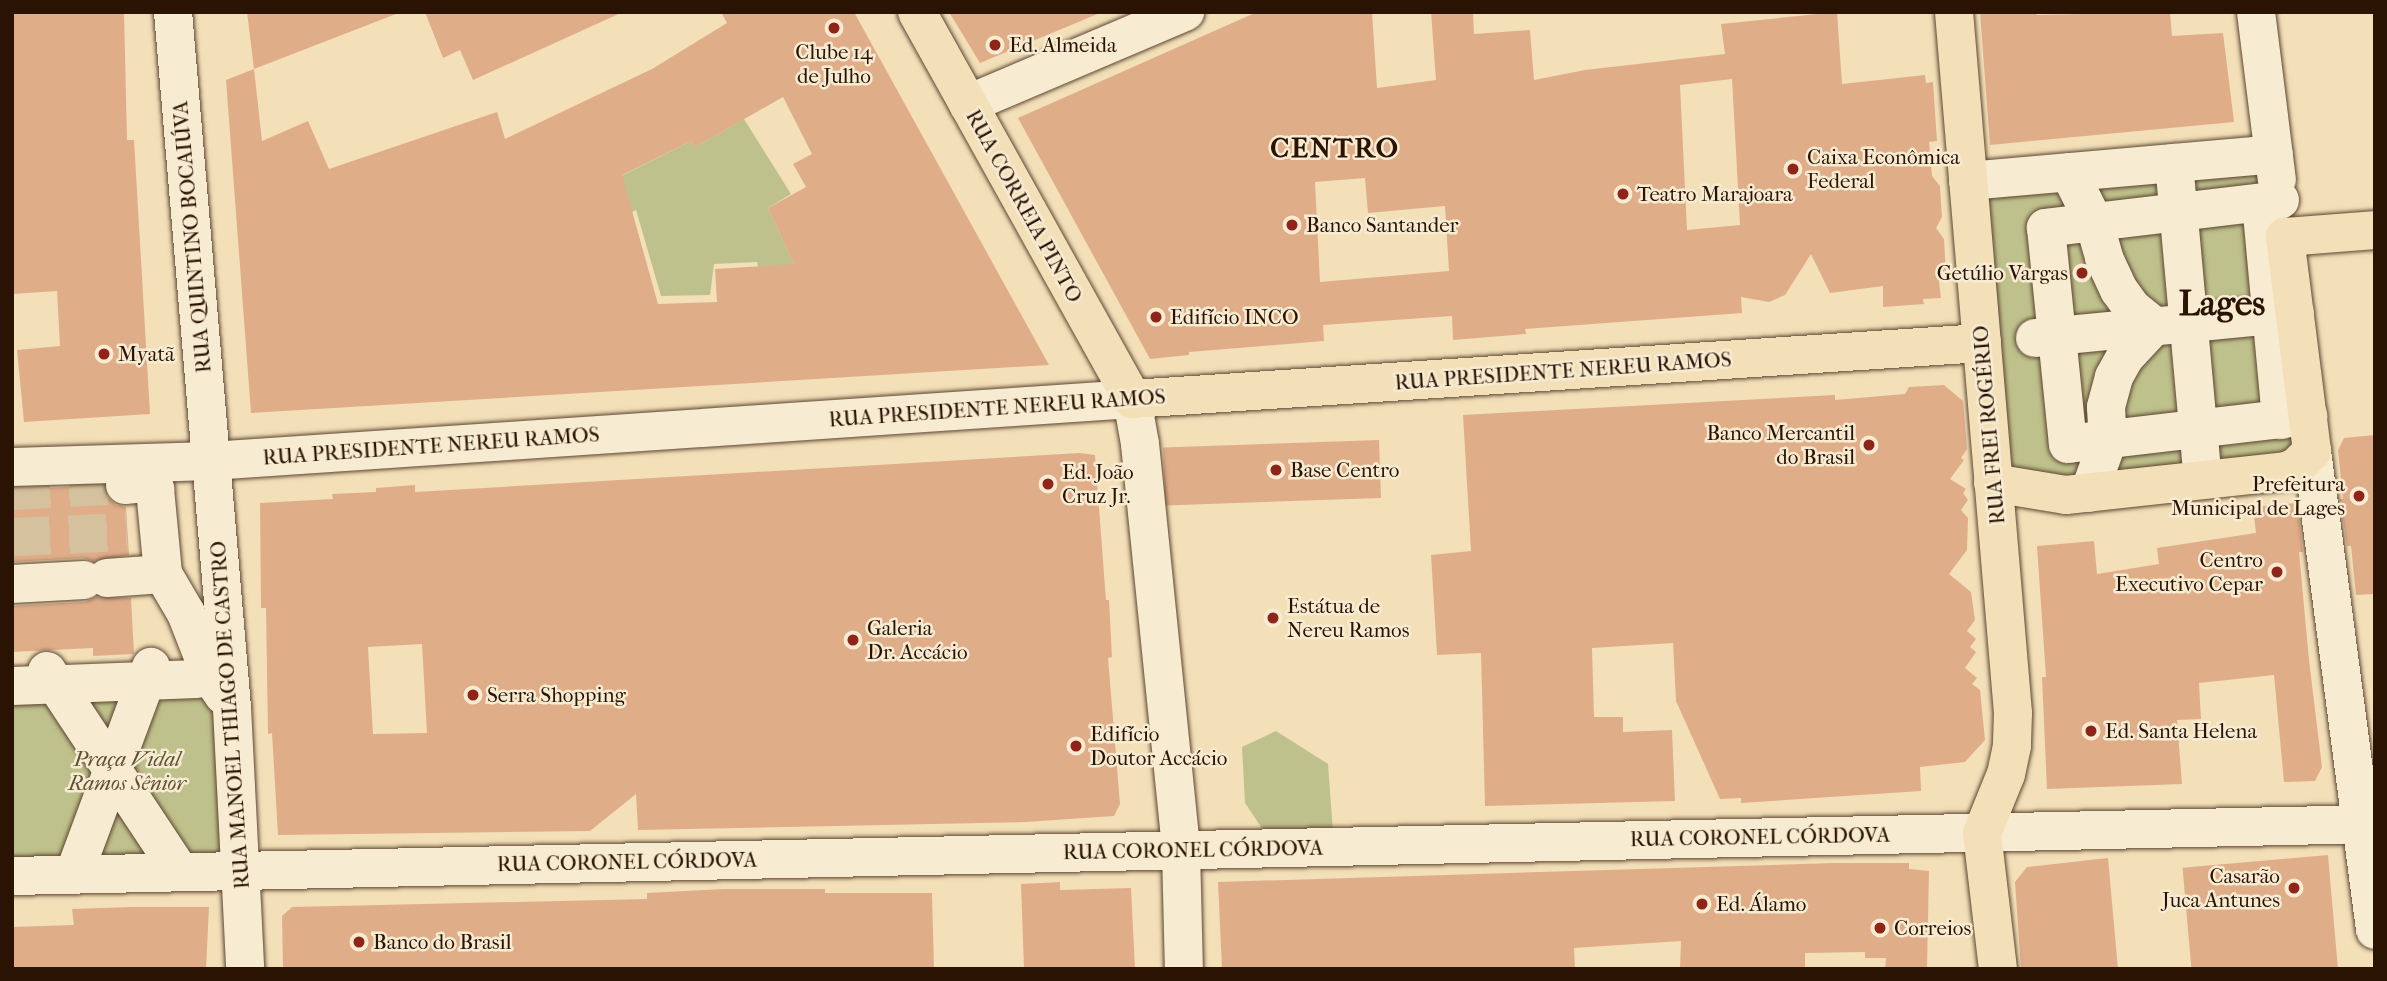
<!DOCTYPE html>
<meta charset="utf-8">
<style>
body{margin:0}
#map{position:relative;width:2387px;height:981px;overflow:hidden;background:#f3e0b9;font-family:"IM FELL French Canon",serif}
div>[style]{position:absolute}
.green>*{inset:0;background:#bfc18c;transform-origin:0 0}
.building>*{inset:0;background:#e0ad89;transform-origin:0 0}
.minor-tunnel>*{height:38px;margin-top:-19px;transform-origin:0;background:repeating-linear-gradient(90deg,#d5c19e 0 38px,transparent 0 57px)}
.roads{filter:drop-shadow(0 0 2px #5d4631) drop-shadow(0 0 2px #5d4631)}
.minor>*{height:38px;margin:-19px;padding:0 19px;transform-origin:19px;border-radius:19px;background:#f7ebd2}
.major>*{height:38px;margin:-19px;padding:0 19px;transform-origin:19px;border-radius:19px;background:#f3e0b9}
.dots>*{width:19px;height:19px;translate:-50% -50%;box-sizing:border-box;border:4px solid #f7ebd2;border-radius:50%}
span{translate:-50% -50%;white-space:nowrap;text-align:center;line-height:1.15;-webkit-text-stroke:5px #f7ebd2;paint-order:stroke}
.poi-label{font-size:21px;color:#2b1304}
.left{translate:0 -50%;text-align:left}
.right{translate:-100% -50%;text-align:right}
.street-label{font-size:21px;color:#2b1304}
.park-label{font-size:21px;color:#5f5034;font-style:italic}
.district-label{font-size:28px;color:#2b1304;font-weight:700;letter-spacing:2px}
.town-label{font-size:35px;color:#2b1304;font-weight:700}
.frame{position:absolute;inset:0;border:14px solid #2b1304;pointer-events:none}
</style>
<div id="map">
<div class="green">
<i style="clip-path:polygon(744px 119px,791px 194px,768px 208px,803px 283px,764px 299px,757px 262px,714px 264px,710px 295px,661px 296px,636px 210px,557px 252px,543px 215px,691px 141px,695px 147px)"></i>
<i style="left:2274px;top:154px;width:308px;height:307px;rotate:84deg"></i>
<i style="clip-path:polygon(181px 666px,232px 708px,241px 871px,12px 876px,12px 672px)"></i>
<i style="clip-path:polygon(1276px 731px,1328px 764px,1334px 846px,1275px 848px,1245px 803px,1242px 747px)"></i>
</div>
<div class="building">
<i style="clip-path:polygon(12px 12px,124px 12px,127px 140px,134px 140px,150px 414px,24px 422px,17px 350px,60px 346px,57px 291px,12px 294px)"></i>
<i style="clip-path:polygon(247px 12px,395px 12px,396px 14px,254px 69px)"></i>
<i style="clip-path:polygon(425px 12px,623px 12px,473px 80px,460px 50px,443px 58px)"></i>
<i style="clip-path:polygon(evenodd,721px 12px,854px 12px,1049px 365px,251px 413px,226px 80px,254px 69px,262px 141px,308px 121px,329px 169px,497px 112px,505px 139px,652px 69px,727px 23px,721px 12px,783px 97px,812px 154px,793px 164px,806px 187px,768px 208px,794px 264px,715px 269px,717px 302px,658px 304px,622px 175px,691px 141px,695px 147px,783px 97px)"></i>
<i style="clip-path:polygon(949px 12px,1100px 12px,1100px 13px,980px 63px)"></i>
<i style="clip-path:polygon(evenodd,1257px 12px,1372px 12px,1377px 88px,1436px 80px,1431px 12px,1473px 12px,1474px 34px,1530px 30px,1534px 80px,1585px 70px,1725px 54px,1721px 24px,1837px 12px,1842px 84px,1925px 75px,1926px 83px,1933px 82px,1937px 141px,1929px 142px,1932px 176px,1940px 186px,1942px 217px,1936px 228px,1944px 239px,1946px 273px,1939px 282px,1941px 298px,1923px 299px,1924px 304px,1883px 307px,1883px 286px,1830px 293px,1811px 254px,1785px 295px,1769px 302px,1741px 297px,1742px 313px,1525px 329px,1526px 334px,1453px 340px,1452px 316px,1323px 325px,1324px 341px,1189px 352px,1189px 355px,1150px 359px,1018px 118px,1257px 12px,1732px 79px,1740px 225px,1687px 230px,1680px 85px,1732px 79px,1257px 12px,1365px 178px,1368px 213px,1445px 206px,1449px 271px,1320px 282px,1315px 182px,1365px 178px)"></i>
<i style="clip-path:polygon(1980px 12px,2036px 12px,2037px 15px,2170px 12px,2172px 36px,2223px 33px,2234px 122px,1990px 145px)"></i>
<i style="clip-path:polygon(1944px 385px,1963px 401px,1967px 449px,1961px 458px,1964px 460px,1950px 479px,1966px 489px,1963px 493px,1968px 500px,1961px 510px,1968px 518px,1967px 550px,1949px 574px,1971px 592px,1975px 620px,1967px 631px,1976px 639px,1970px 647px,1976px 652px,1965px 668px,1977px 678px,1972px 684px,1980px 690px,1985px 740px,1965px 762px,1920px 767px,1921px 791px,1741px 803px,1741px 798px,1720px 799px,1676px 701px,1673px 643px,1592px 648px,1594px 717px,1623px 717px,1623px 732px,1672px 730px,1675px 801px,1485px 806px,1481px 653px,1437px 655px,1431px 555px,1471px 551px,1463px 415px,1835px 395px,1835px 400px,1905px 394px,1909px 387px)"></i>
<i style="clip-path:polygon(2375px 435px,2375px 594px,2356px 595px,2351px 546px,2347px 546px,2340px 499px,2343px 499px,2338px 450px,2344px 438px)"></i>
<i style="left:1379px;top:440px;width:58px;height:216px;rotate:88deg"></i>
<i style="clip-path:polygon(evenodd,1080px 453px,1095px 455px,1106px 600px,1109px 600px,1112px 657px,1108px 658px,1120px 804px,1114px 816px,1026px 822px,638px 830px,636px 794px,590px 831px,278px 835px,272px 733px,268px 734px,266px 608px,261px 608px,260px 503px,333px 499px,332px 494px,376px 492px,376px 488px,415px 485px,415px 492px,1080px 453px,422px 644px,427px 733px,373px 734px,368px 647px,422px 644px)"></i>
<i style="clip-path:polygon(103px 486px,108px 498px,116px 505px,126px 507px,129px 555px,94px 561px,83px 558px,12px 562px,12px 489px)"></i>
<i style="clip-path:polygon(2297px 503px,2303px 552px,2299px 552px,2309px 660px,2322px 767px,2315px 781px,2284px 782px,2274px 675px,2199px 683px,2201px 719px,2177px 720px,2182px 784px,2047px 789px,2042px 677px,2046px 677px,2037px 546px,2094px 541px,2097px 574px,2159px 564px,2157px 548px,2256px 533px,2253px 507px)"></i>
<i style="clip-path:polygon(97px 597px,131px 598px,134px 654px,93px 656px,93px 648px,12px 652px,12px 606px,85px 602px)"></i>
<i style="left:2328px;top:855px;width:114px;height:146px;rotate:85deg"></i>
<i style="clip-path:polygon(2108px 858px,2118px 969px,2021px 969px,2015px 882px,2027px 867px)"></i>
<i style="clip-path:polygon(1833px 863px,1909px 863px,1909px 869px,1929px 871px,1927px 969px,1885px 969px,1886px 958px,1865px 958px,1865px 952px,1805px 953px,1805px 969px,1680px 969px,1681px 941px,1574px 948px,1575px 969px,1222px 969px,1218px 882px)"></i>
<i style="clip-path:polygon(1060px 882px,1060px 890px,1131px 888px,1135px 969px,1024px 969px,1021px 884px)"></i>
<i style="clip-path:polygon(724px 889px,825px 889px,825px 893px,932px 893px,934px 969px,283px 969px,282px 916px,292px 907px,647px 899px,647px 893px)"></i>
<i style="clip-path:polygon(131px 907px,209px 907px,206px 969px,12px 969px,12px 927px,74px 925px,72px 909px)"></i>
</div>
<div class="minor-tunnel">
<i style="left:12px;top:491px;width:113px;rotate:-3deg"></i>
<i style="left:12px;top:537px;width:115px;rotate:-2.5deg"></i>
</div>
<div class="roads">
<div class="minor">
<i style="left:173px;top:12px;width:698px;rotate:85.15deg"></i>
<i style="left:232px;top:708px;width:261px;rotate:87.1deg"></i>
<i style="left:2256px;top:12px;width:169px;rotate:82.9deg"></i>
<i style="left:968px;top:104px;width:236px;rotate:-23deg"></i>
<i style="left:2174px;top:163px;width:318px;rotate:84.8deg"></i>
<i style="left:2069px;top:172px;width:56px;rotate:63.4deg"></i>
<i style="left:2094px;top:222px;width:37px;rotate:74deg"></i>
<i style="left:2104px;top:258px;width:35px;rotate:65deg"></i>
<i style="left:2119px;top:290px;width:22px;rotate:54deg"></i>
<i style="left:2132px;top:308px;width:28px;rotate:39deg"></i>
<i style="left:2154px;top:326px;width:42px;rotate:133.1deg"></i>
<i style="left:2125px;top:357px;width:23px;rotate:119deg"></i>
<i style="left:2114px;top:377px;width:31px;rotate:105deg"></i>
<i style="left:2106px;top:407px;width:33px;rotate:87deg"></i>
<i style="left:2108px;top:440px;width:56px;rotate:109.7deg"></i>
<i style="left:1968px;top:181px;width:307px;rotate:-5deg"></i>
<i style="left:2280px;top:200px;width:236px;rotate:173.2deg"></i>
<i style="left:2046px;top:228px;width:217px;rotate:84.2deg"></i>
<i style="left:2068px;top:444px;width:242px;rotate:-6.7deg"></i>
<i style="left:2261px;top:203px;width:218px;rotate:84.7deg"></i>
<i style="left:2035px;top:338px;width:261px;rotate:-5.5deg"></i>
<i style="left:2312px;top:451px;width:483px;rotate:82.5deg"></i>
<i style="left:12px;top:467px;width:199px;rotate:-1.7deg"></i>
<i style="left:211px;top:461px;width:923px;rotate:-3.85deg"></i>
<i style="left:1132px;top:399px;width:46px;rotate:79.9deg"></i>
<i style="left:1140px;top:444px;width:408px;rotate:84.2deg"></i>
<i style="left:1181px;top:850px;width:119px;rotate:88.6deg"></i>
<i style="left:125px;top:485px;width:19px;rotate:-6deg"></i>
<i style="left:144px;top:483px;width:13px;rotate:29deg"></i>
<i style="left:155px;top:489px;width:85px;rotate:84.6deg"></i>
<i style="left:163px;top:574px;width:45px;rotate:59.5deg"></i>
<i style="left:186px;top:613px;width:69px;rotate:68.7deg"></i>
<i style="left:211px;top:677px;width:22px;rotate:56deg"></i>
<i style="left:107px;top:578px;width:56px;rotate:-4.1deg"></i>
<i style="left:12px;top:584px;width:72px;rotate:-3.2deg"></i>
<i style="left:47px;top:671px;width:241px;rotate:56.5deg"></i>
<i style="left:12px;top:686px;width:185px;rotate:-2.2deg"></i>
<i style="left:74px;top:874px;width:221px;rotate:-69.6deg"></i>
<i style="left:12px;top:876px;width:2364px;rotate:-1.26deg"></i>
</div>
<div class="major">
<i style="left:917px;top:12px;width:443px;rotate:60.9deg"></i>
<i style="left:1132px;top:399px;width:852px;rotate:-3.77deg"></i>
<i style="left:1954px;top:12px;width:703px;rotate:85.19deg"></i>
<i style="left:2013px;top:713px;width:33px;rotate:92deg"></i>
<i style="left:2012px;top:746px;width:29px;rotate:102deg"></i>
<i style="left:2006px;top:774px;width:64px;rotate:112.1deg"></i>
<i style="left:1982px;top:833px;width:137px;rotate:83.3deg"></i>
<i style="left:1993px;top:483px;width:74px;rotate:9.3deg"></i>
<i style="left:2066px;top:495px;width:221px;rotate:-6.2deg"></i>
<i style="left:2286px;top:471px;width:11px;rotate:-22deg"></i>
<i style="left:2296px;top:467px;width:23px;rotate:-45deg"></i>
<i style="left:2312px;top:451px;width:216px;rotate:-97.2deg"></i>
<i style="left:2285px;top:237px;width:90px;rotate:-4.4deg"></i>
</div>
</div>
<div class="dots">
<i style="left:834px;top:28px;background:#8f2418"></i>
<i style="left:995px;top:45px;background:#8f2418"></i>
<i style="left:1793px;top:169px;background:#8f2418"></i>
<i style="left:1623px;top:194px;background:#8f2418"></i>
<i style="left:1292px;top:225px;background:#8f2418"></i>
<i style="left:2082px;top:273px;background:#8f2418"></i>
<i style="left:1156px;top:317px;background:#8f2418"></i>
<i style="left:104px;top:354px;background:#8f2418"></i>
<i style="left:1869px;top:445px;background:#8f2418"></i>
<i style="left:1276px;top:470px;background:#8f2418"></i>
<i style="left:1048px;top:484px;background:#8f2418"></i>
<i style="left:2359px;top:496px;background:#8f2418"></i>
<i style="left:2277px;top:572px;background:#8f2418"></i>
<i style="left:1273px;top:618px;background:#8f2418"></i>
<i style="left:853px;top:640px;background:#8f2418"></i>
<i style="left:473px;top:695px;background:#8f2418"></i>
<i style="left:2091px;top:731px;background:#8f2418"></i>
<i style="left:1076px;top:746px;background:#8f2418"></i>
<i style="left:2294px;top:888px;background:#8f2418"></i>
<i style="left:1702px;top:904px;background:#8f2418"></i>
<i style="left:1880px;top:928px;background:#8f2418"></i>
<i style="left:359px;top:942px;background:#8f2418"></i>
</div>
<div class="poi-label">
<span class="left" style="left:1009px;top:45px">Ed. Almeida</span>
<span style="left:834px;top:64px">Clube 14<br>de Julho</span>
<span class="left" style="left:1807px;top:169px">Caixa Econômica<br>Federal</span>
<span class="left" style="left:1637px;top:194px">Teatro Marajoara</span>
<span class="left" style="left:1306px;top:225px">Banco Santander</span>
<span class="right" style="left:2068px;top:273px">Getúlio Vargas</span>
<span class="left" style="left:1170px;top:317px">Edifício INCO</span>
<span class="left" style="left:118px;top:354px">Myatã</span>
<span class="right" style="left:1855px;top:445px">Banco Mercantil<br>do Brasil</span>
<span class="left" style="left:1290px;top:470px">Base Centro</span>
<span class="left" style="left:1062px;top:484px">Ed. João<br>Cruz Jr.</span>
<span class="right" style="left:2345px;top:496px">Prefeitura<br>Municipal de Lages</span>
<span class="right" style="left:2263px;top:572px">Centro<br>Executivo Cepar</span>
<span class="left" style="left:1287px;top:618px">Estátua de<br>Nereu Ramos</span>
<span class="left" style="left:867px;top:640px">Galeria<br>Dr. Accácio</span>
<span class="left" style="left:487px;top:695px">Serra Shopping</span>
<span class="left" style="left:2105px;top:731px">Ed. Santa Helena</span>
<span class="left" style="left:1090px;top:746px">Edifício<br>Doutor Accácio</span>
<span class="right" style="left:2280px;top:888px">Casarão<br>Juca Antunes</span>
<span class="left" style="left:1716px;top:904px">Ed. Álamo</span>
<span class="left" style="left:1894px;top:928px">Correios</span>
<span class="left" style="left:373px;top:942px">Banco do Brasil</span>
</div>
<div class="street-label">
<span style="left:1024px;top:206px;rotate:61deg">RUA CORREIA PINTO</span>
<span style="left:192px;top:237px;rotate:-95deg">RUA QUINTINO BOCAIÚVA</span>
<span style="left:1563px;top:371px;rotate:-4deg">RUA PRESIDENTE NEREU RAMOS</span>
<span style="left:997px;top:408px;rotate:-4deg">RUA PRESIDENTE NEREU RAMOS</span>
<span style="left:1989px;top:425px;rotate:-95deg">RUA FREI ROGÉRIO</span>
<span style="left:431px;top:446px;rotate:-4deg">RUA PRESIDENTE NEREU RAMOS</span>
<span style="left:230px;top:715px;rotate:-94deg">RUA MANOEL THIAGO DE CASTRO</span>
<span style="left:1760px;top:837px;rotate:-1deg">RUA CORONEL CÓRDOVA</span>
<span style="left:1193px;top:850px;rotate:-1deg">RUA CORONEL CÓRDOVA</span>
<span style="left:627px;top:862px;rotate:-1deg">RUA CORONEL CÓRDOVA</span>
</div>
<div class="park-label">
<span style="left:127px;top:771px">Praça Vidal<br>Ramos Sênior</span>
</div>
<div class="district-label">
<span style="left:1335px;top:148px">CENTRO</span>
</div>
<div class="town-label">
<span style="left:2222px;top:304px">Lages</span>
</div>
<div class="frame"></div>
</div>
